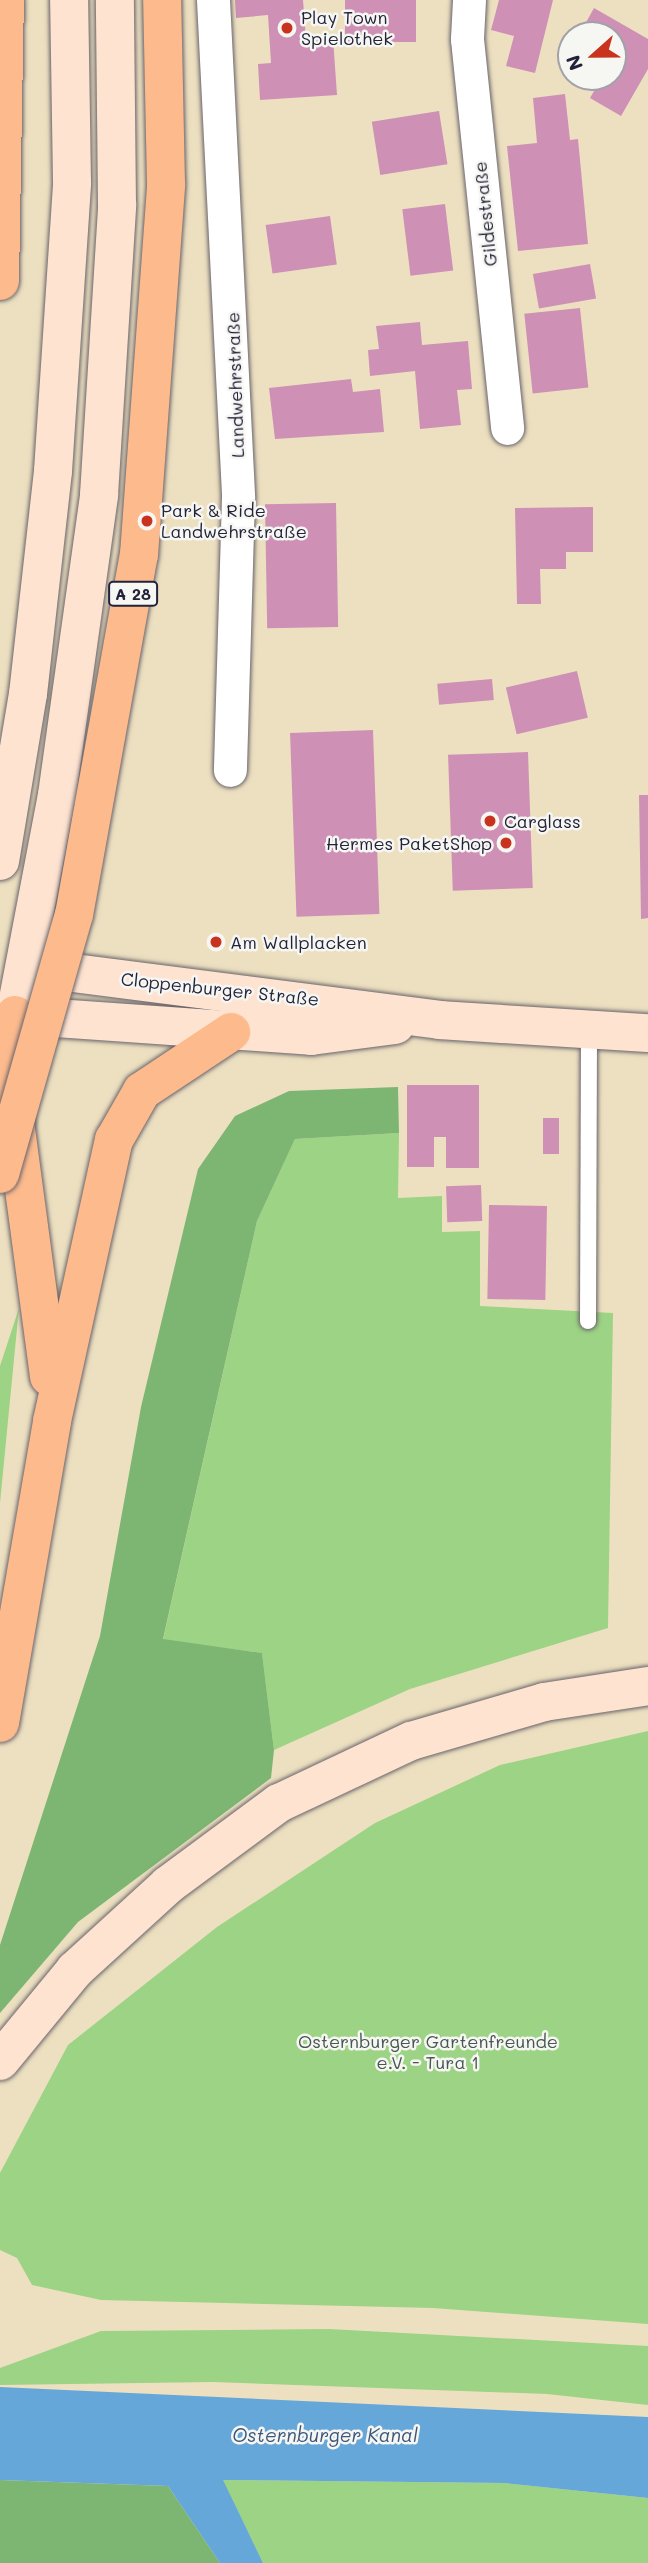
<!DOCTYPE html>
<meta charset="utf-8">
<style>
body{margin:0}
#map{position:relative;width:648px;height:2563px;overflow:hidden;background:#ede0c1;font-family:Mali,sans-serif}
div>[style]{position:absolute}
.green>*{inset:0;background:#9cd384}
.forest>*{inset:0;background:#7db572}
.water>*{inset:0;background:#66a7da}
.building>*{inset:0;background:#ce90b5;transform-origin:0 0}
.roads{filter:drop-shadow(0 0 2px #69646a) drop-shadow(0 0 2px #69646a)}
.lane>*{height:16px;margin:-8px;padding:0 8px;transform-origin:8px;border-radius:8px;background:#fff}
.street>*{height:33px;margin:-16.5px;padding:0 16.5px;transform-origin:16.5px;border-radius:16.5px;background:#fff}
.secondary>*{height:38px;margin:-19px;padding:0 19px;transform-origin:19px;border-radius:19px;background:#fee3d1}
.highway>*{height:38px;margin:-19px;padding:0 19px;transform-origin:19px;border-radius:19px;background:#fcba8d}
.bridges{filter:drop-shadow(0 0 2px #69646a) drop-shadow(0 0 2px #69646a)}
.highway-bridge>*{height:38px;margin:-19px;padding:0 19px;transform-origin:19px;border-radius:19px;background:#fcba8d}
.dots>*{width:19px;height:19px;translate:-50% -50%;box-sizing:border-box;border:4px solid #f6f6f2;border-radius:50%}
span{translate:-50% -50%;white-space:nowrap;text-align:center;line-height:1.15;-webkit-text-stroke:5px #f6f6f2;paint-order:stroke}
.shield-label span{padding:2px 5px;background:#f6f6f2;border:2px solid;border-radius:5px;-webkit-text-stroke-width:0}
.shield-label{font-size:16px;color:#22223b;font-weight:700}
.poi-label{font-size:18px;color:#22223b}
.left{translate:0 -50%;text-align:left}
.right{translate:-100% -50%;text-align:right}
.street-label{font-size:18px;color:#22223b}
.park-label{font-size:18px;color:#475751}
.water-label{font-size:19px;color:#3d577b;font-style:italic}
.north{position:absolute;left:557px;top:21px;width:70px;height:70px;box-sizing:border-box;background:#f6f6f2;border:2px solid #a1a1a9;border-radius:50%;rotate:249deg;font-size:19px;font-weight:700;line-height:28px;text-align:center;color:#22223b}
.north::after{content:'';display:block;margin:auto;width:24px;height:32px;background:#c8321e;clip-path:polygon(50% 0,100% 100%,50% 72%,0 100%)}
</style>
<div id="map">
<div class="green">
<i style="clip-path:polygon(399px 1133px,398px 1198px,442px 1196px,442px 1232px,480px 1231px,480px 1306px,613px 1313px,608px 1628px,410px 1689px,274px 1750px,262px 1653px,163px 1640px,257px 1221px,295px 1139px)"></i>
<i style="clip-path:polygon(19px 1308px,0 1503px,0 1366px)"></i>
<i style="clip-path:polygon(648px 1731px,648px 2324px,433px 2308px,101px 2300px,32px 2285px,17px 2258px,0 2250px,0 2173px,68px 2045px,217px 1927px,375px 1823px,500px 1765px)"></i>
<i style="clip-path:polygon(329px 2329px,648px 2346px,648px 2405px,547px 2394px,213px 2382px,0 2385px,0 2368px,101px 2331px)"></i>
<i style="clip-path:polygon(222px 2480px,504px 2483px,648px 2498px,648px 2563px,263px 2563px)"></i>
</div>
<div class="forest">
<i style="clip-path:polygon(398px 1087px,399px 1133px,295px 1139px,257px 1221px,163px 1639px,262px 1653px,274px 1750px,271px 1778px,78px 1922px,0 2013px,0 1945px,100px 1636px,141px 1407px,198px 1169px,235px 1116px,289px 1091px)"></i>
<i style="clip-path:polygon(0 2480px,168px 2486px,220px 2563px,0 2563px)"></i>
</div>
<div class="water">
<i style="clip-path:polygon(0 2387px,648px 2417px,648px 2498px,504px 2483px,223px 2480px,263px 2563px,220px 2563px,168px 2486px,0 2480px)"></i>
</div>
<div class="building">
<i style="clip-path:polygon(235px 0,303px 0,306px 39px,333px 38px,337px 95px,260px 100px,258px 64px,271px 63px,268px 15px,236px 18px)"></i>
<i style="left:345px;top:0;width:71px;height:42px"></i>
<i style="clip-path:polygon(499px 0,553px 0,535px 73px,506px 66px,514px 36px,491px 30px)"></i>
<i style="clip-path:polygon(594px 8px,648px 39px,648px 69px,621px 116px,590px 98px,602px 77px,613px 77px,613px 35px,579px 35px)"></i>
<i style="clip-path:polygon(565px 94px,570px 140px,578px 139px,588px 244px,518px 251px,507px 146px,537px 143px,533px 98px)"></i>
<i style="left:439px;top:111px;width:54px;height:68px;rotate:81deg"></i>
<i style="left:445px;top:204px;width:67px;height:43px;rotate:83deg"></i>
<i style="left:330px;top:216px;width:49px;height:65px;rotate:82deg"></i>
<i style="left:590px;top:264px;width:35px;height:58px;rotate:80deg"></i>
<i style="left:580px;top:308px;width:80px;height:56px;rotate:84deg"></i>
<i style="clip-path:polygon(420px 322px,422px 345px,468px 341px,472px 389px,457px 390px,461px 425px,420px 429px,415px 371px,370px 376px,368px 350px,379px 349px,376px 326px)"></i>
<i style="clip-path:polygon(351px 379px,353px 392px,380px 389px,384px 432px,275px 439px,269px 388px)"></i>
<i style="left:336px;top:503px;width:124px;height:71px;rotate:89deg"></i>
<i style="clip-path:polygon(593px 507px,593px 552px,566px 552px,566px 569px,540px 569px,541px 604px,517px 604px,515px 508px)"></i>
<i style="left:577px;top:671px;width:48px;height:73px;rotate:77deg"></i>
<i style="left:492px;top:679px;width:21px;height:55px;rotate:85deg"></i>
<i style="left:373px;top:730px;width:184px;height:83px;rotate:88deg"></i>
<i style="left:528px;top:752px;width:136px;height:80px;rotate:88deg"></i>
<i style="clip-path:polygon(639px 795px,648px 795px,648px 918px,641px 919px)"></i>
<i style="clip-path:polygon(407px 1085px,479px 1085px,479px 1168px,446px 1168px,446px 1137px,434px 1137px,434px 1167px,407px 1167px)"></i>
<i style="left:543px;top:1118px;width:16px;height:36px"></i>
<i style="left:481px;top:1185px;width:36px;height:35px;rotate:88deg"></i>
<i style="left:489px;top:1205px;width:58px;height:94px;rotate:1deg"></i>
</div>
<div class="roads">
<div class="lane">
<i style="left:588px;top:1321px;width:291px;rotate:-89.8deg"></i>
</div>
<div class="street">
<i style="left:213px;top:0;width:498px;rotate:87.1deg"></i>
<i style="left:238px;top:497px;width:273px;rotate:91.7deg"></i>
<i style="left:469px;top:0;width:39px;rotate:93deg"></i>
<i style="left:467px;top:39px;width:391px;rotate:84.1deg"></i>
</div>
<div class="secondary">
<i style="left:0;top:861px;width:169px;rotate:-80.5deg"></i>
<i style="left:28px;top:694px;width:224px;rotate:-83.6deg"></i>
<i style="left:53px;top:471px;width:289px;rotate:-86.2deg"></i>
<i style="left:72px;top:183px;width:183px;rotate:-90.9deg"></i>
<i style="left:27px;top:967px;width:415px;rotate:7.3deg"></i>
<i style="left:439px;top:1020px;width:209px;rotate:3.6deg"></i>
<i style="left:13px;top:1015px;width:299px;rotate:4deg"></i>
<i style="left:311px;top:1036px;width:85px;rotate:-7.5deg"></i>
<i style="left:15px;top:1015px;width:224px;rotate:-79.2deg"></i>
<i style="left:57px;top:795px;width:303px;rotate:-82deg"></i>
<i style="left:99px;top:495px;width:291px;rotate:-86.4deg"></i>
<i style="left:117px;top:205px;width:205px;rotate:-90.6deg"></i>
<i style="left:0;top:2061px;width:118px;rotate:-50.5deg"></i>
<i style="left:75px;top:1970px;width:126px;rotate:-42.4deg"></i>
<i style="left:168px;top:1885px;width:138px;rotate:-36.5deg"></i>
<i style="left:279px;top:1803px;width:146px;rotate:-25.2deg"></i>
<i style="left:411px;top:1741px;width:139px;rotate:-16.3deg"></i>
<i style="left:544px;top:1702px;width:105px;rotate:-8.7deg"></i>
</div>
<div class="highway">
<i style="left:0;top:281px;width:281px;rotate:-89deg"></i>
<i style="left:15px;top:1015px;width:99px;rotate:90.6deg"></i>
<i style="left:14px;top:1114px;width:265px;rotate:82.4deg"></i>
<i style="left:0;top:1723px;width:306px;rotate:-80.2deg"></i>
<i style="left:52px;top:1421px;width:288px;rotate:-77.6deg"></i>
<i style="left:114px;top:1140px;width:56px;rotate:-60.3deg"></i>
<i style="left:142px;top:1091px;width:107px;rotate:-33.5deg"></i>
</div>
</div>
<div class="bridges">
<div class="highway-bridge">
<i style="left:0;top:1174px;width:269px;rotate:-74.1deg"></i>
<i style="left:74px;top:915px;width:366px;rotate:-79.8deg"></i>
<i style="left:139px;top:555px;width:372px;rotate:-85.8deg"></i>
<i style="left:166px;top:184px;width:184px;rotate:-91.2deg"></i>
</div>
</div>
<div class="dots">
<i style="left:287px;top:28px;background:#c8321e"></i>
<i style="left:147px;top:521px;background:#c8321e"></i>
<i style="left:490px;top:821px;background:#c8321e"></i>
<i style="left:506px;top:843px;background:#c8321e"></i>
<i style="left:216px;top:942px;background:#c8321e"></i>
</div>
<div class="shield-label">
<span style="left:133px;top:594px">A 28</span>
</div>
<div class="poi-label">
<span class="left" style="left:301px;top:28px">Play Town<br>Spielothek</span>
<span class="left" style="left:161px;top:521px">Park &amp; Ride<br>Landwehrstraße</span>
<span class="left" style="left:504px;top:821px">Carglass</span>
<span class="right" style="left:492px;top:843px">Hermes PaketShop</span>
<span class="left" style="left:230px;top:942px">Am Wallplacken</span>
</div>
<div class="street-label">
<span style="left:485px;top:214px;rotate:-96deg">Gildestraße</span>
<span style="left:235px;top:385px;rotate:-92deg">Landwehrstraße</span>
<span style="left:220px;top:989px;rotate:6deg">Cloppenburger Straße</span>
</div>
<div class="park-label">
<span style="left:428px;top:2052px">Osternburger Gartenfreunde<br>e.V. - Tura 1</span>
</div>
<div class="water-label">
<span style="left:325px;top:2435px">Osternburger Kanal</span>
</div>
<div class="north">N</div>
</div>
